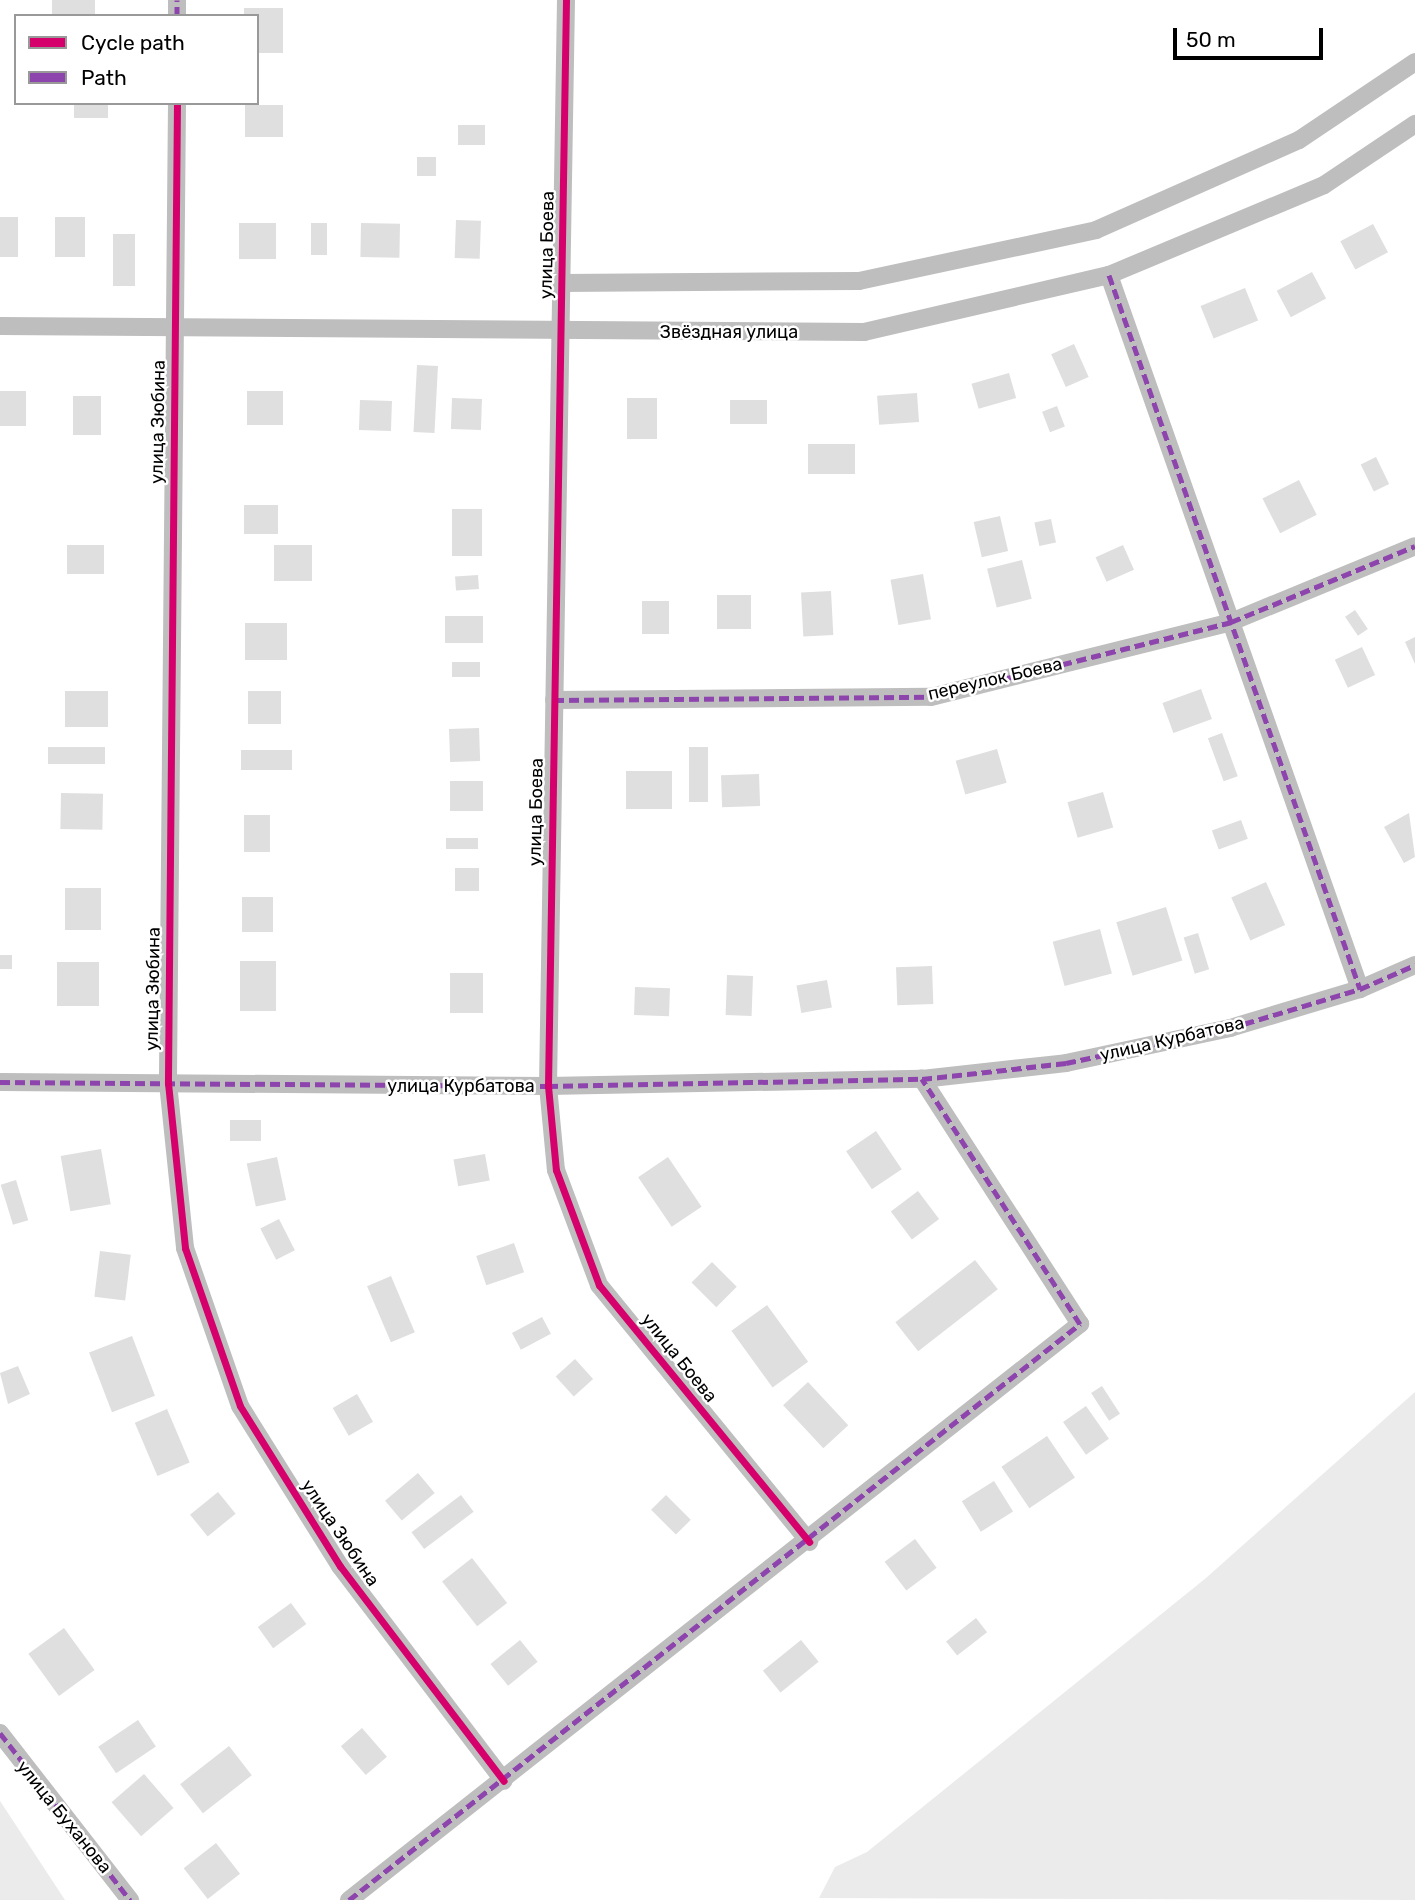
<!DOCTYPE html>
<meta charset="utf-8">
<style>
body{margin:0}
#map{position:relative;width:1415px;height:1900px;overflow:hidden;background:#fff;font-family:Rubik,sans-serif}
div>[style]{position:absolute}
.green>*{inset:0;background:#ebebeb}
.building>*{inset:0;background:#dfdfdf;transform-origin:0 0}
.street>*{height:18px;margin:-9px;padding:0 9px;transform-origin:9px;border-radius:9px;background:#bebebe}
.quiet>*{height:5px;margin-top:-2.5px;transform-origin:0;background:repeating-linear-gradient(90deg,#8e44ad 0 10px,transparent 0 15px)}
.cycleway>*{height:7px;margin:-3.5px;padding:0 3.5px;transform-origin:3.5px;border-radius:3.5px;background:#d6006c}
span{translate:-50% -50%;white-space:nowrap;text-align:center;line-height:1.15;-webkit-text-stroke:5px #fff;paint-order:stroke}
.street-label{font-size:18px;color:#000}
.legend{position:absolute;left:14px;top:14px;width:245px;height:91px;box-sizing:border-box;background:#fff;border:2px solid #999;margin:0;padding:9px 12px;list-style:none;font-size:21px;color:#000}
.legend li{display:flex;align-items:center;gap:14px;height:35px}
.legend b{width:35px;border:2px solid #999}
.scale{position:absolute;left:1173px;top:28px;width:150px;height:32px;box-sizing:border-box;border:4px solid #000;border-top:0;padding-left:9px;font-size:21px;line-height:24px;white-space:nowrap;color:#000;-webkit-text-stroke:5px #fff;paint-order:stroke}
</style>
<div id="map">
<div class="green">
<i style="clip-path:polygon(1415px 1392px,1415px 1900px,819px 1898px,835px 1867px,867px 1852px,1206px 1578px)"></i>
<i style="clip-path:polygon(0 1801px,65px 1900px,0 1900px)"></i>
</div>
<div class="building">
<i style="left:52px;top:0;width:43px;height:16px"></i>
<i style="clip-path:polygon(244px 8px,283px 8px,283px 53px,257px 53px,257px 16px,244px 16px)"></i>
<i style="left:74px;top:103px;width:34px;height:15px"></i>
<i style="left:245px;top:105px;width:38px;height:32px"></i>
<i style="left:458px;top:125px;width:27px;height:20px"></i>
<i style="left:417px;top:157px;width:19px;height:19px"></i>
<i style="left:0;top:217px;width:18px;height:40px"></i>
<i style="left:55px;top:217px;width:30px;height:40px"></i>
<i style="left:456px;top:220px;width:25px;height:38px;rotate:2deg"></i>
<i style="left:239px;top:223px;width:37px;height:36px"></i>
<i style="left:311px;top:223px;width:16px;height:32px"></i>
<i style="left:361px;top:223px;width:39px;height:34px;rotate:1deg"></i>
<i style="left:1373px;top:224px;width:32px;height:37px;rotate:62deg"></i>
<i style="left:113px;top:234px;width:22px;height:52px"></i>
<i style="left:1312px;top:272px;width:30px;height:40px;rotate:62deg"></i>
<i style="left:1245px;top:288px;width:35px;height:48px;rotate:68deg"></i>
<i style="left:1074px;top:344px;width:36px;height:25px;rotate:66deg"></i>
<i style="left:417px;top:365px;width:21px;height:67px;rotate:3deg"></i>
<i style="left:1009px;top:373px;width:26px;height:39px;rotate:74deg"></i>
<i style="left:0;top:391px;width:26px;height:35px"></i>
<i style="left:247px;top:391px;width:36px;height:34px"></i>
<i style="left:917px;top:393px;width:29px;height:40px;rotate:86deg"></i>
<i style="left:73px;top:396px;width:28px;height:39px"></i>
<i style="left:452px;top:398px;width:30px;height:31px;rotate:2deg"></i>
<i style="left:627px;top:398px;width:30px;height:41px"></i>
<i style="left:360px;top:400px;width:32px;height:30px;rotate:2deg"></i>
<i style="left:730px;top:400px;width:37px;height:24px"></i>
<i style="left:1057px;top:406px;width:22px;height:16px;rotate:69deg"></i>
<i style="left:808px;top:444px;width:47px;height:30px"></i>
<i style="left:1376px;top:457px;width:30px;height:17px;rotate:64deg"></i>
<i style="left:1299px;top:480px;width:39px;height:41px;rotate:63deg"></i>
<i style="left:244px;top:505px;width:34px;height:29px"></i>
<i style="left:482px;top:509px;width:47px;height:30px;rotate:90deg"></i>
<i style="left:1000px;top:516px;width:36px;height:27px;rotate:77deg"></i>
<i style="left:1051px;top:519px;width:24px;height:17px;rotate:78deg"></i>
<i style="left:67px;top:545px;width:37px;height:29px"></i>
<i style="left:312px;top:545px;width:36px;height:38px;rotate:90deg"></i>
<i style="left:1123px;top:545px;width:27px;height:30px;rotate:66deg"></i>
<i style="left:1022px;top:560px;width:40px;height:36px;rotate:76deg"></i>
<i style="left:923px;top:574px;width:46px;height:33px;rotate:80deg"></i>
<i style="left:478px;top:575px;width:14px;height:23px;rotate:86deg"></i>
<i style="left:831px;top:591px;width:44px;height:30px;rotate:87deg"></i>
<i style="left:717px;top:595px;width:34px;height:34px"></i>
<i style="left:642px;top:601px;width:27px;height:33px"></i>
<i style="left:1355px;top:610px;width:23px;height:12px;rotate:56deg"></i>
<i style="left:483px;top:616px;width:27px;height:38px;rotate:90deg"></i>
<i style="left:245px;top:623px;width:42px;height:37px"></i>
<i style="clip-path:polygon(1415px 637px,1415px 664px,1405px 642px)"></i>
<i style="left:1362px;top:647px;width:31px;height:30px;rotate:65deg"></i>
<i style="left:452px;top:662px;width:28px;height:15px"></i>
<i style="left:1201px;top:689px;width:32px;height:41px;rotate:70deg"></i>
<i style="left:65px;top:691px;width:43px;height:36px"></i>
<i style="left:248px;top:691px;width:33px;height:33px"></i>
<i style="left:479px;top:728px;width:33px;height:30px;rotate:88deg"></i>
<i style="left:1222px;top:733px;width:46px;height:15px;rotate:70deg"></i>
<i style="left:48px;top:747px;width:57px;height:17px"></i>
<i style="left:689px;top:747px;width:19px;height:55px"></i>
<i style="left:997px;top:749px;width:35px;height:43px;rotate:74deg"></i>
<i style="left:292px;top:750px;width:20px;height:51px;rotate:90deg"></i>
<i style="left:672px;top:771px;width:38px;height:46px;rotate:90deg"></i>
<i style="left:759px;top:774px;width:32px;height:38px;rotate:88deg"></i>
<i style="left:450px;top:781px;width:33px;height:30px"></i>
<i style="left:1103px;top:792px;width:37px;height:37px;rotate:74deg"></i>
<i style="left:61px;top:793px;width:42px;height:36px;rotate:1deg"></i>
<i style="clip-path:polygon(1409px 813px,1415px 857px,1404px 863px,1384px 827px)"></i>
<i style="left:244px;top:815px;width:26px;height:37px"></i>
<i style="left:1241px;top:820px;width:20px;height:31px;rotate:70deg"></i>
<i style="left:446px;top:838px;width:32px;height:11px"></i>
<i style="left:455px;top:868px;width:24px;height:23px"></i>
<i style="left:1266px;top:882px;width:47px;height:38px;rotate:66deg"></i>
<i style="left:65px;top:888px;width:36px;height:42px"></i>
<i style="left:242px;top:897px;width:31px;height:35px"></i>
<i style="left:1166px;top:907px;width:56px;height:52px;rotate:73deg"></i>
<i style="left:1100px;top:929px;width:46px;height:49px;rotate:75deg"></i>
<i style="left:1198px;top:933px;width:38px;height:15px;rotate:73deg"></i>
<i style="left:0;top:955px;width:12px;height:14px"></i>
<i style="left:240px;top:961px;width:36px;height:50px"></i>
<i style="left:57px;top:962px;width:42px;height:44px"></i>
<i style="left:932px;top:966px;width:38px;height:36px;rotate:88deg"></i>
<i style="left:483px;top:973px;width:40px;height:33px;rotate:90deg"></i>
<i style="left:727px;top:975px;width:26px;height:40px;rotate:2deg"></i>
<i style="left:827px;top:980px;width:28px;height:31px;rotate:80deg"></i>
<i style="left:635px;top:987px;width:35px;height:28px;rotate:2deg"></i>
<i style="left:230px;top:1120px;width:31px;height:21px"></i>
<i style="left:876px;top:1131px;width:46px;height:36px;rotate:56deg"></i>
<i style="left:101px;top:1149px;width:56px;height:41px;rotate:80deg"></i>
<i style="left:485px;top:1154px;width:27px;height:32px;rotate:80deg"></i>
<i style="left:277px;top:1157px;width:44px;height:31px;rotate:78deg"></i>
<i style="left:668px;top:1157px;width:60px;height:36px;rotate:56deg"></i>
<i style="left:16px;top:1180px;width:42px;height:16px;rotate:73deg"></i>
<i style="left:918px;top:1191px;width:35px;height:34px;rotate:53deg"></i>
<i style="left:279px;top:1219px;width:35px;height:21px;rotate:63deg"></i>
<i style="left:514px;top:1243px;width:31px;height:40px;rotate:71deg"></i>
<i style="left:100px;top:1251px;width:31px;height:46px;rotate:7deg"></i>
<i style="left:975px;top:1260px;width:37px;height:101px;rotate:52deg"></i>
<i style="left:712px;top:1262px;width:35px;height:29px;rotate:45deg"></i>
<i style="left:391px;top:1276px;width:61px;height:26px;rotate:67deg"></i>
<i style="left:767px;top:1305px;width:70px;height:44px;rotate:54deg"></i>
<i style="left:542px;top:1317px;width:19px;height:34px;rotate:62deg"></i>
<i style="left:132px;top:1336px;width:64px;height:46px;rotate:69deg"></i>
<i style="left:575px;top:1359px;width:27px;height:26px;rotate:48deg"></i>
<i style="clip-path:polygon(18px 1366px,30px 1394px,8px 1404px,0 1373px)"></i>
<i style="left:808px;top:1382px;width:59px;height:34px;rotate:47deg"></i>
<i style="left:1102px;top:1386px;width:33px;height:13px;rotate:57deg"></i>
<i style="left:357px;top:1394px;width:32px;height:28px;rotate:60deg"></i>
<i style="left:1086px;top:1406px;width:40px;height:28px;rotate:55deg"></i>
<i style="left:167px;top:1409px;width:58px;height:35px;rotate:67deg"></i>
<i style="left:1047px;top:1436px;width:50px;height:55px;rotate:56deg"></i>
<i style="left:418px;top:1473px;width:26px;height:43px;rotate:50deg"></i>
<i style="left:994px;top:1481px;width:36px;height:38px;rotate:58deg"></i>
<i style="left:218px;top:1492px;width:28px;height:36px;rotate:51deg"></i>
<i style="left:461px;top:1495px;width:21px;height:62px;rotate:53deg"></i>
<i style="left:666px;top:1495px;width:35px;height:21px;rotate:45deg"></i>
<i style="left:915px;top:1539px;width:36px;height:38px;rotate:53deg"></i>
<i style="left:472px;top:1558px;width:57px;height:38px;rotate:52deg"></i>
<i style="left:291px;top:1603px;width:26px;height:41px;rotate:54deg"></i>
<i style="left:976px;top:1618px;width:18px;height:38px;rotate:52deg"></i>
<i style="left:64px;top:1628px;width:52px;height:44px;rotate:54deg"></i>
<i style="left:520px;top:1640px;width:28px;height:38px;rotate:51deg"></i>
<i style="left:801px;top:1640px;width:28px;height:49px;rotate:51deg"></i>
<i style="left:138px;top:1720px;width:32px;height:48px;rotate:56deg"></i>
<i style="left:362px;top:1728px;width:38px;height:28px;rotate:49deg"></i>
<i style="left:229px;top:1746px;width:37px;height:62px;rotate:52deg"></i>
<i style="left:144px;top:1774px;width:45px;height:43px;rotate:49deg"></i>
<i style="left:216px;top:1843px;width:39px;height:41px;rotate:52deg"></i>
</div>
<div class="street">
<i style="left:566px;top:0;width:1086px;rotate:90.95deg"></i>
<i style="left:548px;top:1086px;width:84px;rotate:84.6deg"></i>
<i style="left:556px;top:1170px;width:123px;rotate:69.5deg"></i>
<i style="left:599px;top:1285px;width:332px;rotate:50.7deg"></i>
<i style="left:177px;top:16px;width:16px;rotate:-90deg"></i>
<i style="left:177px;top:103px;width:980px;rotate:90.53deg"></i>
<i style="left:168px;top:1083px;width:166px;rotate:84.1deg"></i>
<i style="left:185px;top:1248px;width:167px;rotate:70.8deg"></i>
<i style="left:240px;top:1406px;width:189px;rotate:58deg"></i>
<i style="left:340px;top:1566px;width:270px;rotate:52.7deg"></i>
<i style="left:1109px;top:275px;width:757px;rotate:70.63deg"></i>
<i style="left:562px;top:283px;width:297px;rotate:-0.4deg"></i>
<i style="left:859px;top:281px;width:242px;rotate:-12.1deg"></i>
<i style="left:1096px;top:230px;width:222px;rotate:-23.9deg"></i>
<i style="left:1299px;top:140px;width:140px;rotate:-33.9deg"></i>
<i style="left:0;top:326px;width:864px;rotate:0.4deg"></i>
<i style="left:864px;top:332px;width:252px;rotate:-13.1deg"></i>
<i style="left:1109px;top:275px;width:233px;rotate:-22.7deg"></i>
<i style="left:1324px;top:185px;width:110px;rotate:-33.8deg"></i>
<i style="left:554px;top:700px;width:377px;rotate:-0.5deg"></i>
<i style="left:931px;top:697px;width:309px;rotate:-14deg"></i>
<i style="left:1231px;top:622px;width:199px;rotate:-22.4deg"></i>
<i style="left:0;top:1082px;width:548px;rotate:0.42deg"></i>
<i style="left:548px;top:1086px;width:374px;rotate:-1.1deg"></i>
<i style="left:922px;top:1079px;width:145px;rotate:-6.3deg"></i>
<i style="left:1066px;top:1063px;width:168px;rotate:-12deg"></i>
<i style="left:1230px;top:1028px;width:136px;rotate:-16.7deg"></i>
<i style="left:1360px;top:989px;width:60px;rotate:-23.6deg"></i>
<i style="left:0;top:1733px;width:212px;rotate:52.1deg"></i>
<i style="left:349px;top:1900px;width:931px;rotate:-38.24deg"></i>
<i style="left:1080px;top:1324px;width:292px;rotate:-122.8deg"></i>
</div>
<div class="quiet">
<i style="left:177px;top:16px;width:16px;rotate:-90deg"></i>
<i style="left:1109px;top:275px;width:757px;rotate:70.63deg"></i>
<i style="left:554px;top:700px;width:377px;rotate:-0.5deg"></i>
<i style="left:931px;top:697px;width:309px;rotate:-14deg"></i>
<i style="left:1231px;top:622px;width:199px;rotate:-22.4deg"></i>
<i style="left:0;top:1082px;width:548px;rotate:0.42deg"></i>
<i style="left:548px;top:1086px;width:374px;rotate:-1.1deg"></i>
<i style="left:922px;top:1079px;width:145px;rotate:-6.3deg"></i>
<i style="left:1066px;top:1063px;width:168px;rotate:-12deg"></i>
<i style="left:1230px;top:1028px;width:136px;rotate:-16.7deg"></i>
<i style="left:1360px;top:989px;width:60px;rotate:-23.6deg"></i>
<i style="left:0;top:1733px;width:212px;rotate:52.1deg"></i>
<i style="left:349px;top:1900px;width:931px;rotate:-38.24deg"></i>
<i style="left:1080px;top:1324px;width:292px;rotate:-122.8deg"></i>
</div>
<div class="cycleway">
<i style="left:566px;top:0;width:1086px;rotate:90.95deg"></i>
<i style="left:548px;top:1086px;width:84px;rotate:84.6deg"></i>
<i style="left:556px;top:1170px;width:123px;rotate:69.5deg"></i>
<i style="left:599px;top:1285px;width:332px;rotate:50.7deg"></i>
<i style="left:177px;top:103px;width:980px;rotate:90.53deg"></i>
<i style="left:168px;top:1083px;width:166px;rotate:84.1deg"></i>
<i style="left:185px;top:1248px;width:167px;rotate:70.8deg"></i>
<i style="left:240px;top:1406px;width:189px;rotate:58deg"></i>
<i style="left:340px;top:1566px;width:270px;rotate:52.7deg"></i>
</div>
<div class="street-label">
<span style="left:547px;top:245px;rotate:-89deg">улица Боева</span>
<span style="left:729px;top:332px">Звёздная улица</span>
<span style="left:158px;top:422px;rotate:-89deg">улица Зюбина</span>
<span style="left:995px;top:679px;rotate:-13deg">переулок Боева</span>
<span style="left:536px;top:812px;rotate:-89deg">улица Боева</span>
<span style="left:153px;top:989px;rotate:-89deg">улица Зюбина</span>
<span style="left:1172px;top:1039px;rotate:-13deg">улица Курбатова</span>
<span style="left:461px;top:1086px">улица Курбатова</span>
<span style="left:679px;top:1358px;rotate:51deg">улица Боева</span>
<span style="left:340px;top:1533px;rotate:56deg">улица Зюбина</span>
<span style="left:64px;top:1817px;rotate:51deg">улица Буханова</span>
</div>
<ul class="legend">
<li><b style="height:9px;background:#d6006c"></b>Cycle path</li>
<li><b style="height:9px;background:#8e44ad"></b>Path</li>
</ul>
<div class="scale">50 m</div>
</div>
